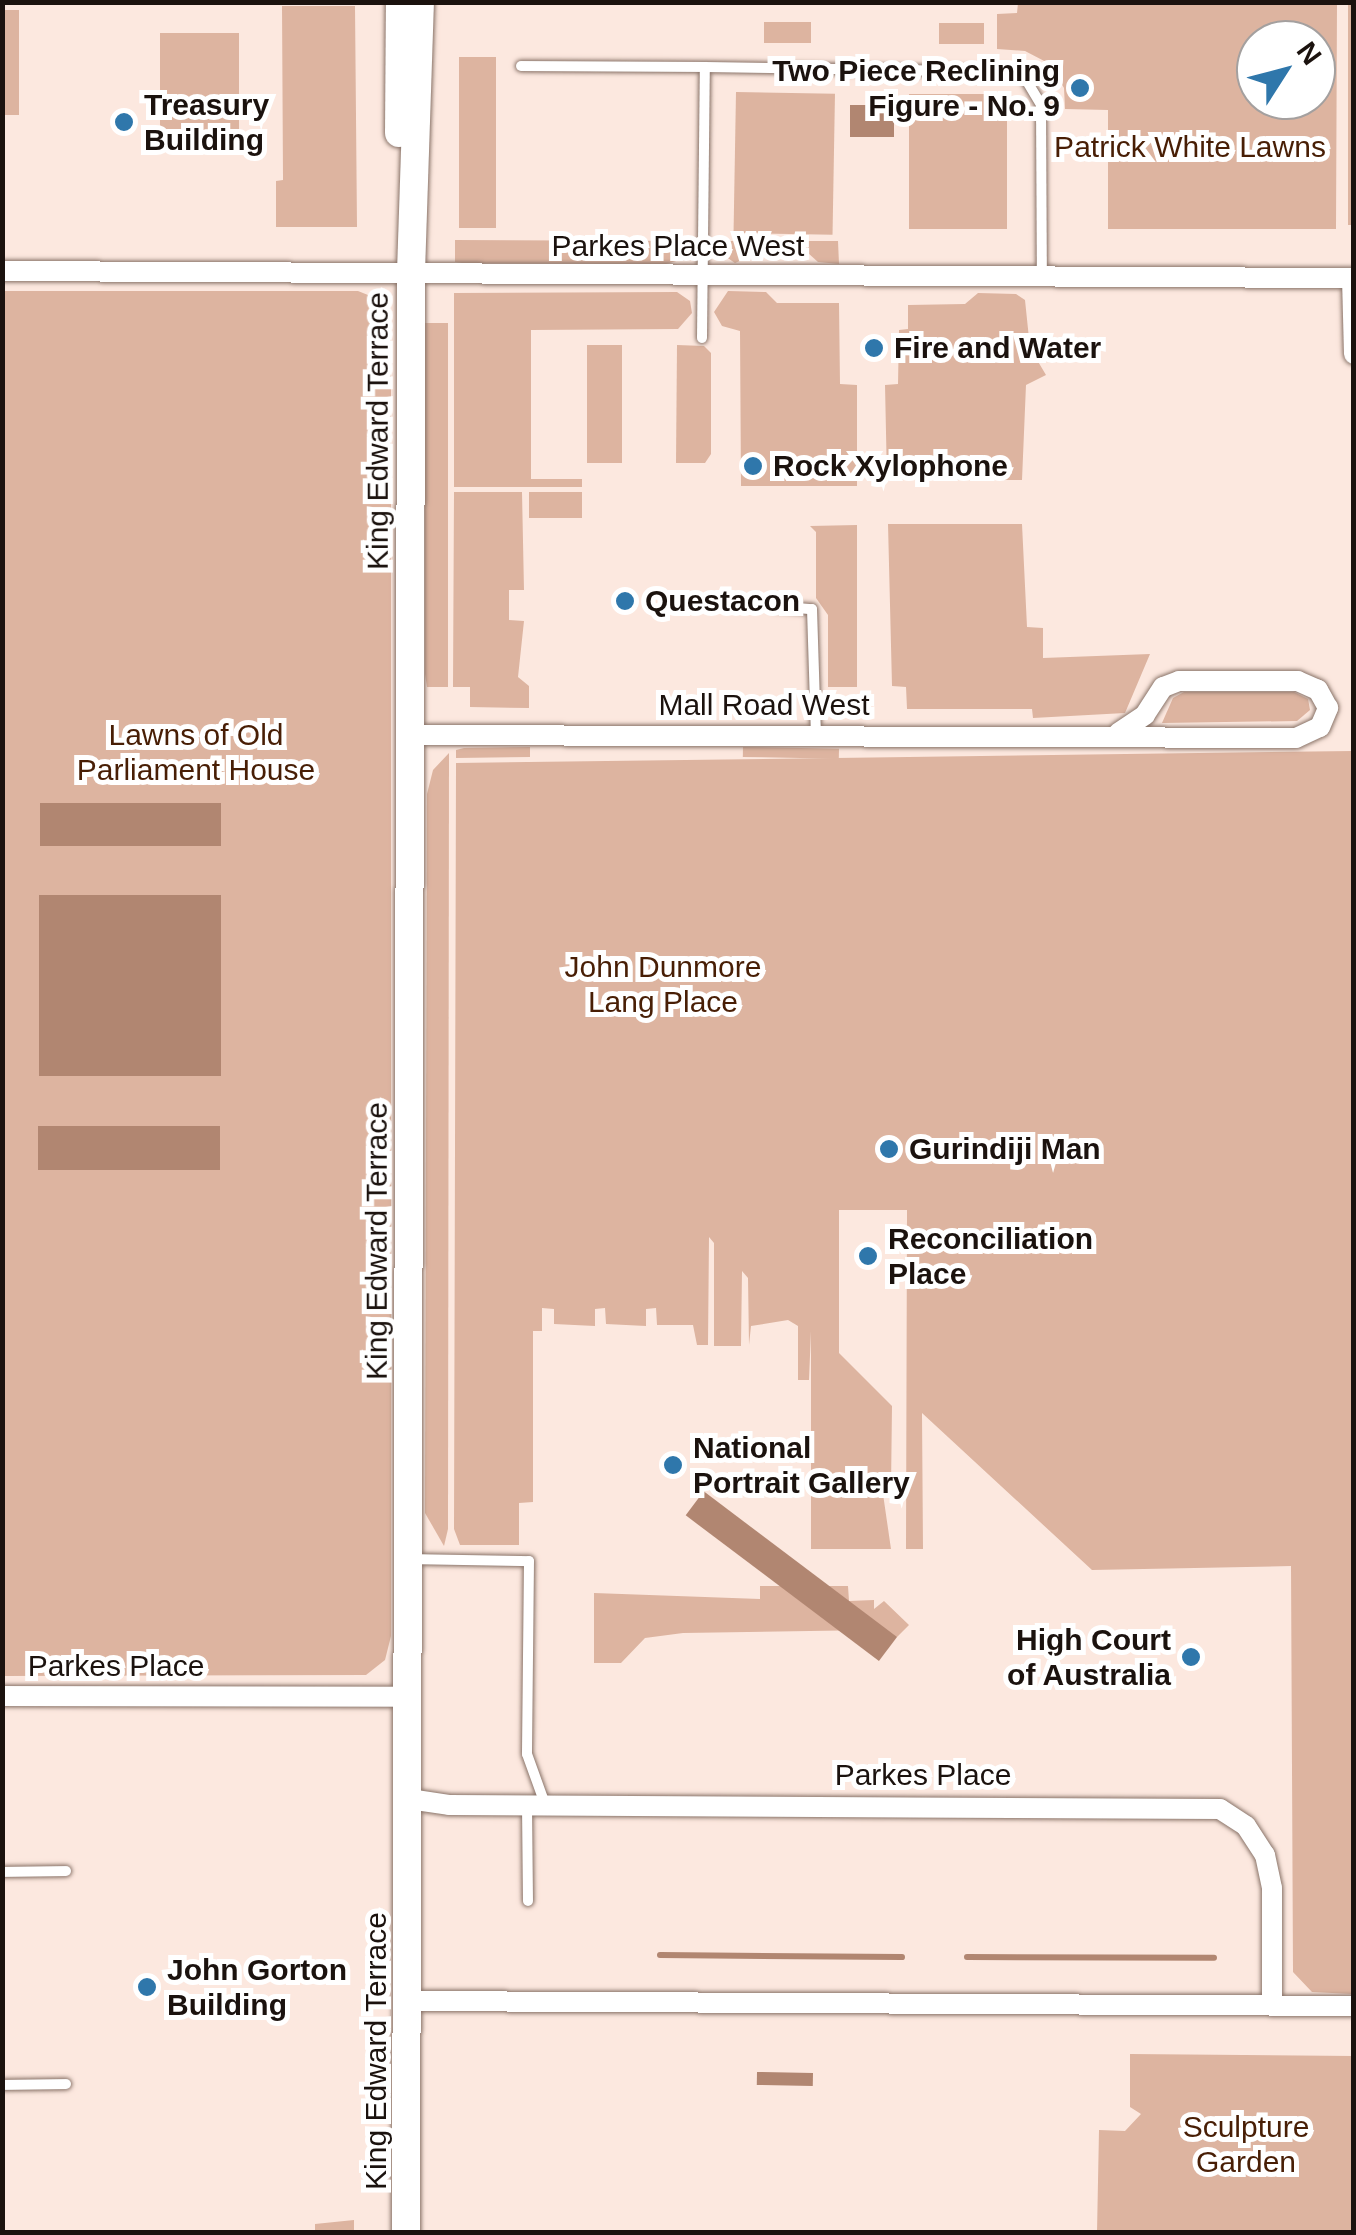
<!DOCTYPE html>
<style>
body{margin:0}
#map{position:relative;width:1356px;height:2235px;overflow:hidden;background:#fce8df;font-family:Helvetica,sans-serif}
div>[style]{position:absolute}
.green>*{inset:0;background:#ddb4a0;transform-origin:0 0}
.water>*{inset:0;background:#b18671;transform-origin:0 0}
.stream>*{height:6px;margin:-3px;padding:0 3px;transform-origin:3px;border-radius:3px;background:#b18671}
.roads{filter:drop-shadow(0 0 2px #897368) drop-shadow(0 0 2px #897368)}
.lane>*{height:10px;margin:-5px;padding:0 5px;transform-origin:5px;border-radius:5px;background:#fff}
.street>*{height:20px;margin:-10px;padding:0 10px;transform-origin:10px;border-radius:10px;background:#fff}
.secondary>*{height:28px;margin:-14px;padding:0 14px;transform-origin:14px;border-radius:14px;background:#fff}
.dots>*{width:28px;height:28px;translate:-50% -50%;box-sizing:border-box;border:5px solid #fff;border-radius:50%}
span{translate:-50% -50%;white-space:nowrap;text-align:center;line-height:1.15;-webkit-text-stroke:10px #fff;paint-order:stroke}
.poi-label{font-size:30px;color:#1b120e;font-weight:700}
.right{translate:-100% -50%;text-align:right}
.left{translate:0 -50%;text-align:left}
.park-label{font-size:30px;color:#481e05}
.street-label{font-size:30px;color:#1b120e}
.frame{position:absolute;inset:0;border:5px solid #1b120e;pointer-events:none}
.north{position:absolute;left:1236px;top:20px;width:100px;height:100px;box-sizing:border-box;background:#fff;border:2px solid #a4a09f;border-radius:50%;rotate:54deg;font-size:28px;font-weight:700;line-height:40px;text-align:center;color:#1b120e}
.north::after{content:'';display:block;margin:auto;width:35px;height:45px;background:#2f77ab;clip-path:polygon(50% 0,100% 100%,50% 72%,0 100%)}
</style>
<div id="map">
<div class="green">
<i style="clip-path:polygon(evenodd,1018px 3px,1337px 3px,1336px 229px,1108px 229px,1108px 110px,1065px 109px,1064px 88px,1050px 64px,1025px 51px,997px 49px,997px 14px,1017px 13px,1018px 3px,1316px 40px,1316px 100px,1256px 100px,1256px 40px,1316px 40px)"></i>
<i style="clip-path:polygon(1348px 3px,1354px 3px,1353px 225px,1348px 225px)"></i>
<i style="clip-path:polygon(282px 6px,355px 6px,357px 227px,276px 227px,276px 181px,283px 180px)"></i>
<i style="left:3px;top:10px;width:16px;height:105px"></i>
<i style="left:764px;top:22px;width:47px;height:21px"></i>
<i style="left:939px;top:23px;width:45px;height:21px"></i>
<i style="left:160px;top:33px;width:79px;height:113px"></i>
<i style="left:459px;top:57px;width:37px;height:171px"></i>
<i style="left:736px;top:92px;width:99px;height:141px;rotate:1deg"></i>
<i style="left:909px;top:94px;width:98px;height:135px"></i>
<i style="clip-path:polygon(455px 240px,688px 241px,692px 246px,683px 259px,666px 264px,462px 263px,455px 262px)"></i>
<i style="clip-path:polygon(721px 241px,758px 241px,758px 253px,735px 263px,719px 252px)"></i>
<i style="clip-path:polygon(808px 241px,838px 241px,839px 264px,818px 262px,808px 253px)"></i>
<i style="clip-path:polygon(3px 291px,358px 291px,378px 299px,391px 320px,391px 1636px,385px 1660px,366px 1675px,3px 1676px)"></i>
<i style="clip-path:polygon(728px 291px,766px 292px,777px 303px,839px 303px,840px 384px,857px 385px,857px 486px,741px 486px,740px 331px,722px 326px,714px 312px)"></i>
<i style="clip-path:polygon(677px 292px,690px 301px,692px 313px,678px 329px,531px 330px,531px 479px,582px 479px,582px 487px,454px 487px,454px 293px)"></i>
<i style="clip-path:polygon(978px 293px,1016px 294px,1025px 300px,1030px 348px,1046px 375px,1026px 385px,1022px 480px,887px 480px,885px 385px,898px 384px,899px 330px,908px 329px,908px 305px,965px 304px)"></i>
<i style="clip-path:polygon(425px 323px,448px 323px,448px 687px,427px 687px,425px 674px)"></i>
<i style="left:587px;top:345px;width:35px;height:118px"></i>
<i style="clip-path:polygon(677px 345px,704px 346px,711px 353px,711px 454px,705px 463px,676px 463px)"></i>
<i style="clip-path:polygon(454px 492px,522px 492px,524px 590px,509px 590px,509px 620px,524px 621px,518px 677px,529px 686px,529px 708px,470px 707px,470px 687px,453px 687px)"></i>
<i style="left:529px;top:492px;width:53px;height:26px"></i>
<i style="clip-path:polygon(888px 524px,1022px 524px,1027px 627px,1043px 628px,1043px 658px,1150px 654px,1125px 713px,1033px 718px,1032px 709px,907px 709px,906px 687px,892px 686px)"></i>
<i style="clip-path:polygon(857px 525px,857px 687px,828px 687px,828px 615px,816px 598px,816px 532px,810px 526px)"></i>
<i style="clip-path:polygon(1184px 692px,1294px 692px,1308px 699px,1310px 710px,1297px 721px,1162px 723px,1173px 698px)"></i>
<i style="clip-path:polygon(530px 747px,530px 757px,456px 758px,456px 750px,464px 748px)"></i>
<i style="left:743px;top:747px;width:96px;height:10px;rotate:1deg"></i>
<i style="clip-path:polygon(1353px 751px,1354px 1994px,1353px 1994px,1312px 1992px,1293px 1972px,1291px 1566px,1092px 1570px,922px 1413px,923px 1549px,906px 1549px,907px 1210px,839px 1210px,839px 1353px,892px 1406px,891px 1488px,883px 1494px,891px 1549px,811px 1549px,811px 1331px,809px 1380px,798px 1380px,798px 1326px,788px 1320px,751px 1326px,749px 1345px,748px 1278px,742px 1271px,741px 1346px,714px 1346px,714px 1243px,709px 1237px,708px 1345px,697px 1345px,693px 1325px,657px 1325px,656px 1308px,646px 1309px,646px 1326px,606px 1324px,605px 1308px,595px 1309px,595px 1326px,554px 1324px,554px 1309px,542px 1308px,542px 1331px,533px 1331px,533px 1502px,519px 1503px,519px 1545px,460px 1545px,454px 1529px,456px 763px)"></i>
<i style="clip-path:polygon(449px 753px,448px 1529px,444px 1546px,425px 1513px,427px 794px,433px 770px)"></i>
<i style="clip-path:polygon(760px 1586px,797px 1586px,797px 1597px,810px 1597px,811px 1586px,848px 1586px,849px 1601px,874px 1600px,874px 1609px,884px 1601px,909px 1625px,897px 1637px,874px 1637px,873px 1630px,683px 1633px,645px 1638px,621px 1663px,594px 1663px,594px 1593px,760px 1599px)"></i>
<i style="clip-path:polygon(1130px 2054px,1353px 2056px,1353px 2232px,1097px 2232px,1099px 2130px,1125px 2131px,1141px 2114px,1130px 2107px)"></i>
<i style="clip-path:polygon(354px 2220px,354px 2232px,315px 2232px,315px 2224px)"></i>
</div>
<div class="water">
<i style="left:850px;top:105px;width:44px;height:32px"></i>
<i style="left:40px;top:803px;width:181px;height:43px"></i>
<i style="left:39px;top:895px;width:182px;height:181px"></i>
<i style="left:38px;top:1126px;width:182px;height:44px"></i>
<i style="left:897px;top:1637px;width:30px;height:242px;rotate:127deg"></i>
<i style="left:757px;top:2072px;width:56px;height:13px;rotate:1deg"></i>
</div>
<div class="stream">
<i style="left:660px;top:1955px;width:242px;rotate:0.5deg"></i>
<i style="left:967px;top:1957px;width:247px;rotate:0.2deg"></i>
</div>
<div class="roads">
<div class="lane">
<i style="left:521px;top:66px;width:184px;rotate:0.3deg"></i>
<i style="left:702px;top:338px;width:271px;rotate:-89.4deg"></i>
<i style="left:705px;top:67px;width:307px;rotate:0.9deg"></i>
<i style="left:1012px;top:72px;width:14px;rotate:25deg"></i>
<i style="left:1025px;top:78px;width:31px;rotate:59deg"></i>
<i style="left:1041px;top:105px;width:171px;rotate:89.7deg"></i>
<i style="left:774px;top:606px;width:38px;rotate:5deg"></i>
<i style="left:812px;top:609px;width:126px;rotate:88.2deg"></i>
<i style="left:411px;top:1559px;width:118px;rotate:1deg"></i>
<i style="left:529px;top:1561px;width:193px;rotate:90.6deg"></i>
<i style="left:527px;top:1754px;width:53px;rotate:70.2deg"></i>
<i style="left:527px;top:1806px;width:95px;rotate:89.4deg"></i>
<i style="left:2px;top:1872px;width:64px;rotate:-0.9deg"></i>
<i style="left:2px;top:2085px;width:64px;rotate:-0.9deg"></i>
</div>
<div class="street">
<i style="left:2px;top:271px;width:1352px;rotate:0.3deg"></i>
<i style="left:1352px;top:278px;width:76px;rotate:88.5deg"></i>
<i style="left:410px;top:735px;width:886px;rotate:0.19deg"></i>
<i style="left:1296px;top:738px;width:26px;rotate:-25deg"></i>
<i style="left:1320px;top:727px;width:21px;rotate:-67deg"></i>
<i style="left:1328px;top:708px;width:21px;rotate:-119deg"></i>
<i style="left:1318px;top:690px;width:22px;rotate:-156deg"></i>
<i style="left:1298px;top:681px;width:119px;rotate:180deg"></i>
<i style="left:1179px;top:681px;width:17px;rotate:159deg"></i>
<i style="left:1163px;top:687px;width:33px;rotate:123deg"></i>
<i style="left:1145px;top:715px;width:32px;rotate:146deg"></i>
<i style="left:2px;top:1696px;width:407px;rotate:0.1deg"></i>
<i style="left:409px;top:1799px;width:40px;rotate:8.5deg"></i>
<i style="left:449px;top:1805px;width:771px;rotate:0.3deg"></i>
<i style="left:1220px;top:1809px;width:31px;rotate:33deg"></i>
<i style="left:1246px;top:1826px;width:35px;rotate:57deg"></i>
<i style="left:1265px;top:1855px;width:34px;rotate:78deg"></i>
<i style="left:1272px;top:1888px;width:116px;rotate:90deg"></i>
<i style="left:409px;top:2001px;width:945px;rotate:0.3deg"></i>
</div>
<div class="secondary">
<i style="left:399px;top:133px;width:131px;rotate:-89.6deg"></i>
<i style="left:406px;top:2232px;width:1960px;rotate:-89.85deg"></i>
<i style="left:411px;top:272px;width:270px;rotate:-88.1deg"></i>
</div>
</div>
<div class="dots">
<i style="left:1080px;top:88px;background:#2f77ab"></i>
<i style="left:124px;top:122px;background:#2f77ab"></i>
<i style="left:874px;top:348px;background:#2f77ab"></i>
<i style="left:753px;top:466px;background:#2f77ab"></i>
<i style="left:625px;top:601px;background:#2f77ab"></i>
<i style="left:889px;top:1149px;background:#2f77ab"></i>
<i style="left:868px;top:1256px;background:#2f77ab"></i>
<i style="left:673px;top:1465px;background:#2f77ab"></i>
<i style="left:1191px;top:1657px;background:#2f77ab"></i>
<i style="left:147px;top:1987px;background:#2f77ab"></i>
</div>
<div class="poi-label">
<span class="right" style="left:1060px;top:88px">Two Piece Reclining<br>Figure - No. 9</span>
<span class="left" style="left:144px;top:122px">Treasury<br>Building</span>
<span class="left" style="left:894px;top:348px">Fire and Water</span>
<span class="left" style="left:773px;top:466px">Rock Xylophone</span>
<span class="left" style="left:645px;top:601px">Questacon</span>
<span class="left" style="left:909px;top:1149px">Gurindiji Man</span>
<span class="left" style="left:888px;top:1256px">Reconciliation<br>Place</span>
<span class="left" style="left:693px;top:1465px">National<br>Portrait Gallery</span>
<span class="right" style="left:1171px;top:1657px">High Court<br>of Australia</span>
<span class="left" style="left:167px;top:1987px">John Gorton<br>Building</span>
</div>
<div class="park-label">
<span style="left:1190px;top:147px">Patrick White Lawns</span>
<span style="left:196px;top:752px">Lawns of Old<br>Parliament House</span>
<span style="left:663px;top:984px">John Dunmore<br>Lang Place</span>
<span style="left:1246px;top:2144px">Sculpture<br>Garden</span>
</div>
<div class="street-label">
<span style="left:678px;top:246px">Parkes Place West</span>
<span style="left:378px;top:431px;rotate:-90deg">King Edward Terrace</span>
<span style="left:764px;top:705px">Mall Road West</span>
<span style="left:377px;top:1241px;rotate:-90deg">King Edward Terrace</span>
<span style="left:116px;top:1666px">Parkes Place</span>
<span style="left:923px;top:1775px">Parkes Place</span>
<span style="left:376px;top:2051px;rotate:-90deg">King Edward Terrace</span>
</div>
<div class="frame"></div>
<div class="north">N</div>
</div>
